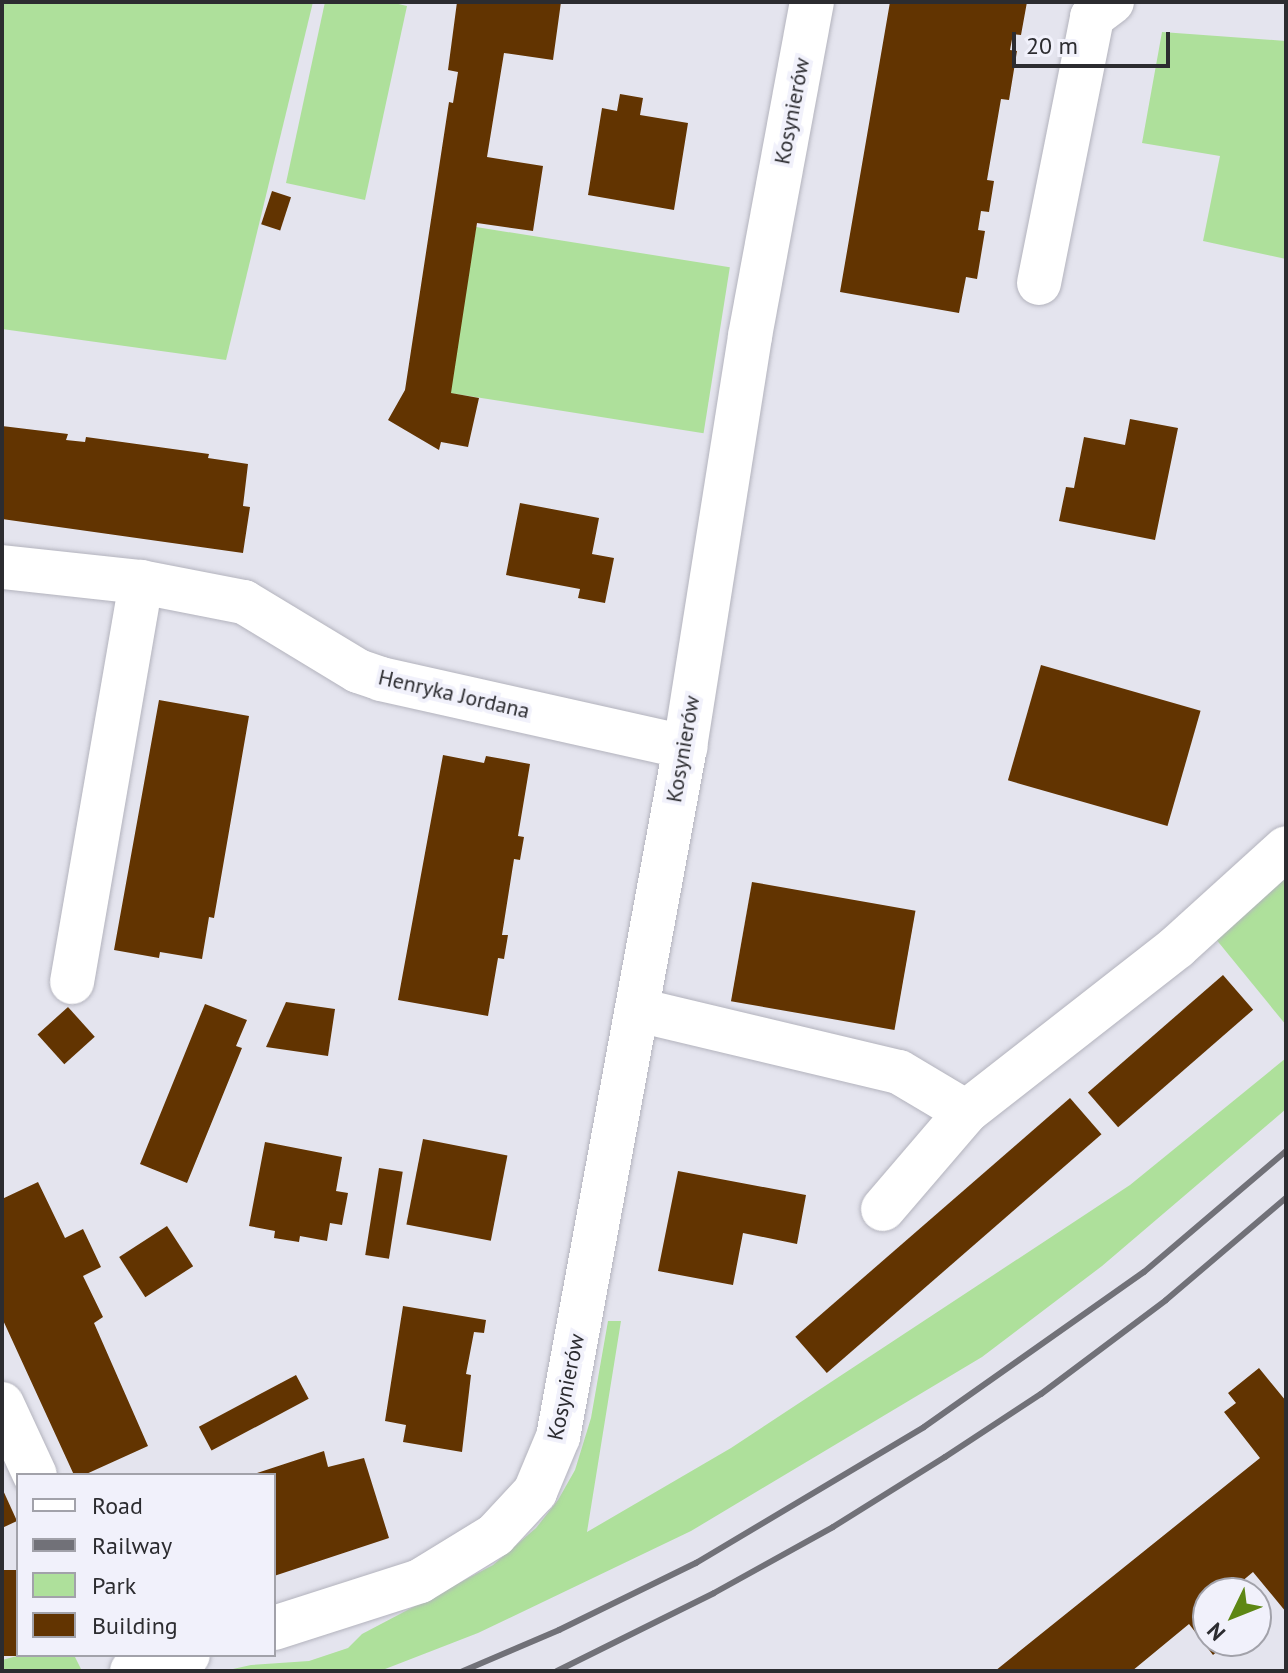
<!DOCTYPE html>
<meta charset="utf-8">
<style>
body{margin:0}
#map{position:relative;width:1288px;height:1673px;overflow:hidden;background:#e4e4ee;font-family:"PT Sans",sans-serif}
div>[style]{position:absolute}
.green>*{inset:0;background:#aee09b;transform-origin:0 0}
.building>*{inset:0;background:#623401;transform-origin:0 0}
.roads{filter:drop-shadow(0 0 2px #b3b3bd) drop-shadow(0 0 2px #b3b3bd)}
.minor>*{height:44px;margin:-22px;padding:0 22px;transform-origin:22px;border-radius:22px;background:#fff}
.rail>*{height:6px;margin:-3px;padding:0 3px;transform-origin:3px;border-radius:3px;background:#717178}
span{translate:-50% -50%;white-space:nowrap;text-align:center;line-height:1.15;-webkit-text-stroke:8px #f1f1fb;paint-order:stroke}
.street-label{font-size:22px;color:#2c2c30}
.frame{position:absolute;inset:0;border:4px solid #2c2c30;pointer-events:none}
.legend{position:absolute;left:16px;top:1473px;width:260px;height:184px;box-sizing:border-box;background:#f1f1fb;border:2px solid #a2a2aa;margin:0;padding:10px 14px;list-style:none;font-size:24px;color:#2c2c30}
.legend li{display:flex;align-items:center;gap:16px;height:40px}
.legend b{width:40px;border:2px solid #a2a2aa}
.north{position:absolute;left:1192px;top:1577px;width:80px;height:80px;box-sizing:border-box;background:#f1f1fb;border:2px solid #a2a2aa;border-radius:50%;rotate:227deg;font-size:22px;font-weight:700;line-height:32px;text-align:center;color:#2c2c30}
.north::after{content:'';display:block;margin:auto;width:28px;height:36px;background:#5d8714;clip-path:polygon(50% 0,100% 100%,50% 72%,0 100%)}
.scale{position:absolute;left:1012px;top:32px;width:158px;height:36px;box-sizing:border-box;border:4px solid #2c2c30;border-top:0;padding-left:10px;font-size:24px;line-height:28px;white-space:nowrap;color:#2c2c30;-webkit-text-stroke:6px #f1f1fb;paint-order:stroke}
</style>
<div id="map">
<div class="green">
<i style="clip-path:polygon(4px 2px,313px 2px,226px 360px,2px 329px)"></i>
<i style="clip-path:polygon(325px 2px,390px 2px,407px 6px,365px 200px,286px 183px)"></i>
<i style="clip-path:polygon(1162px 32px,1286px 41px,1286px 259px,1203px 241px,1220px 156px,1142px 143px)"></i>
<i style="left:476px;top:227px;width:257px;height:168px;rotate:9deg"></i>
<i style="clip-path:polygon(1286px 878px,1286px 1025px,1215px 938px)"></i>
<i style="clip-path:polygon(1286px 1058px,1286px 1109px,1102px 1266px,982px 1357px,691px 1531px,478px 1633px,380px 1671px,224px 1671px,251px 1665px,309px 1661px,348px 1648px,362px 1634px,493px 1565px,536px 1528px,558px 1500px,575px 1470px,591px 1418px,608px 1321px,621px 1321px,587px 1532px,731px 1448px,1130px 1185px)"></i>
<i style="clip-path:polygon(21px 1655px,74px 1655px,82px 1671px,2px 1671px,2px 1660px)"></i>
</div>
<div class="building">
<i style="clip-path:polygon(457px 2px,561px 2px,553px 60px,504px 53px,487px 157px,543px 166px,533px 231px,477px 223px,451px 393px,479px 398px,468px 447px,441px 442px,439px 450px,388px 420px,405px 390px,449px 102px,453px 103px,458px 72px,448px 70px)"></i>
<i style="clip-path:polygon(890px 2px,1027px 2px,1021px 35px,1013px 34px,1010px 50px,1017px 51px,1009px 100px,1001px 99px,987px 180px,994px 181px,989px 212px,981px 211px,978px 230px,985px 231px,977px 279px,966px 277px,959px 313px,840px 292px)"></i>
<i style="clip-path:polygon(620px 94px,643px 98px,640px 115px,688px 123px,674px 210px,588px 195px,602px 108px,617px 111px)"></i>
<i style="left:272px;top:191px;width:20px;height:35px;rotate:18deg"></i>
<i style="clip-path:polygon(1130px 419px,1178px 428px,1155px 540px,1059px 521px,1066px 487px,1074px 488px,1084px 437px,1125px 445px)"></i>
<i style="clip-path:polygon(2px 426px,68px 434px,66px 440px,85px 442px,86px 437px,209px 454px,208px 458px,248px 464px,243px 506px,250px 507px,243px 553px,2px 519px)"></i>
<i style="clip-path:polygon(520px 503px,599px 518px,592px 554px,614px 558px,605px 603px,578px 598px,580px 589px,506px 575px)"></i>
<i style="left:1041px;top:665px;width:166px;height:120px;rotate:16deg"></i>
<i style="clip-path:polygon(159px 700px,249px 716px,214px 918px,209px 917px,202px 959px,160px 952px,159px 958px,114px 950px)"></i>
<i style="clip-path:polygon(443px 755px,484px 763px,486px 756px,530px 764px,518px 836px,524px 837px,520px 860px,514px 859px,502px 935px,508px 935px,504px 959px,498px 958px,488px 1016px,398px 1000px)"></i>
<i style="left:752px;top:882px;width:166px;height:121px;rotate:10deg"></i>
<i style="left:1223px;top:975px;width:46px;height:179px;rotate:49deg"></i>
<i style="clip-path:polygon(286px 1002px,335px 1009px,328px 1056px,266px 1047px)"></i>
<i style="clip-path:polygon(205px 1004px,247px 1020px,236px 1046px,242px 1048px,187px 1183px,140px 1164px)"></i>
<i style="left:68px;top:1007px;width:40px;height:41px;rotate:48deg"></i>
<i style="left:1070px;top:1098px;width:48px;height:364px;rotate:49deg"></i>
<i style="left:423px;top:1139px;width:86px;height:87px;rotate:11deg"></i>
<i style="clip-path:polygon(265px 1142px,342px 1157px,336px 1191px,348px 1193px,342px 1225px,330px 1223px,327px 1241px,300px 1236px,299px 1242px,274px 1238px,275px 1231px,249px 1226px)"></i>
<i style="left:379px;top:1168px;width:24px;height:88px;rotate:9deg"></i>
<i style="clip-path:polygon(678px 1171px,806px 1195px,797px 1244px,743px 1233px,733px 1285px,658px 1271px)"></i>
<i style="clip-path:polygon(38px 1182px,65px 1238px,83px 1229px,101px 1267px,83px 1276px,103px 1317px,94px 1323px,148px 1446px,84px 1475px,74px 1475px,2px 1318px,2px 1199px)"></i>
<i style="left:167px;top:1226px;width:48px;height:57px;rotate:57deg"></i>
<i style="clip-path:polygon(403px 1306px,486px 1320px,484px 1333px,474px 1332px,466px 1374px,471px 1375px,462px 1452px,403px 1442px,406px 1425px,385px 1421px)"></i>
<i style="clip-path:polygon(1259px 1368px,1286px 1401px,1286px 1612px,1253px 1572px,1228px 1593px,1208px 1593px,1208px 1641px,1229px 1641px,1213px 1655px,1189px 1624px,1132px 1671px,995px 1671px,1260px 1458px,1224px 1412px,1236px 1403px,1228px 1393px)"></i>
<i style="left:296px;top:1375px;width:27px;height:110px;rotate:62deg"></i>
<i style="clip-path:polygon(324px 1451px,328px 1467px,364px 1458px,389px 1538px,274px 1576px,274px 1475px,254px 1474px)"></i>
<i style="clip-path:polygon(2px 1488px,17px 1521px,2px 1528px)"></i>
<i style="left:18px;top:1570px;width:86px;height:17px;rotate:90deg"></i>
</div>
<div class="roads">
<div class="minor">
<i style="left:1039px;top:283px;width:271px;rotate:-78.7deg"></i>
<i style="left:1092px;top:17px;width:25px;rotate:-37deg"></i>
<i style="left:2px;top:567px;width:140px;rotate:6.2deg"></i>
<i style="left:141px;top:582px;width:105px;rotate:11deg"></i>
<i style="left:244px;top:602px;width:133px;rotate:31.2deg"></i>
<i style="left:358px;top:671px;width:24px;rotate:19deg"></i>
<i style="left:381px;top:679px;width:312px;rotate:12.6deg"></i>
<i style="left:72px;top:982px;width:406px;rotate:-80.2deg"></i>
<i style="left:638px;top:1010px;width:268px;rotate:13.4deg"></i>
<i style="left:899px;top:1072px;width:78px;rotate:30.8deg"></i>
<i style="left:966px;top:1112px;width:268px;rotate:-38deg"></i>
<i style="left:1177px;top:947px;width:147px;rotate:-42.2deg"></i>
<i style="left:883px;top:1209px;width:128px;rotate:-49.4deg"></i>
<i style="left:2px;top:1404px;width:78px;rotate:65.1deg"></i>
<i style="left:274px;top:1628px;width:153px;rotate:-17.8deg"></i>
<i style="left:420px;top:1581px;width:88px;rotate:-31.5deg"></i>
<i style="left:495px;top:1535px;width:59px;rotate:-47.1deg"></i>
<i style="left:535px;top:1492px;width:60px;rotate:-67.3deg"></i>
<i style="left:558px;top:1437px;width:702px;rotate:-79.57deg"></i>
<i style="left:685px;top:747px;width:416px;rotate:-81deg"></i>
<i style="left:750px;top:336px;width:340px;rotate:-79.5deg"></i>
<i style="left:132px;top:1671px;width:58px;rotate:-15.9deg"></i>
</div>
</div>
<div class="rail">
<i style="left:463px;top:1671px;width:104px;rotate:-23.1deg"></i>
<i style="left:559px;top:1630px;width:153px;rotate:-26.1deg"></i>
<i style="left:696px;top:1563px;width:265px;rotate:-30.8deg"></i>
<i style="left:924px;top:1427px;width:269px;rotate:-35.2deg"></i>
<i style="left:1144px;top:1272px;width:187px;rotate:-40.4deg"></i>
<i style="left:557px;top:1671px;width:175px;rotate:-26.4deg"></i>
<i style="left:714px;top:1593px;width:136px;rotate:-29deg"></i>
<i style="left:833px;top:1527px;width:132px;rotate:-32deg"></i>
<i style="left:945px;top:1457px;width:115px;rotate:-33.3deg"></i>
<i style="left:1041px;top:1394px;width:156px;rotate:-36.9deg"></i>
<i style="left:1166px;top:1300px;width:157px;rotate:-40.4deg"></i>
</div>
<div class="street-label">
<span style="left:792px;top:111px;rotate:-79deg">Kosynierów</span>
<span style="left:454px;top:694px;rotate:13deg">Henryka Jordana</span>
<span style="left:683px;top:749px;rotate:-80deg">Kosynierów</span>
<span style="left:566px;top:1387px;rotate:-78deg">Kosynierów</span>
</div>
<div class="frame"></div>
<ul class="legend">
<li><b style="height:10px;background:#fff"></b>Road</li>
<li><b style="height:10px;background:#717178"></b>Railway</li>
<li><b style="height:22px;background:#aee09b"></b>Park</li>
<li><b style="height:22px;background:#623401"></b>Building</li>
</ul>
<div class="north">N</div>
<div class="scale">20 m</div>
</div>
